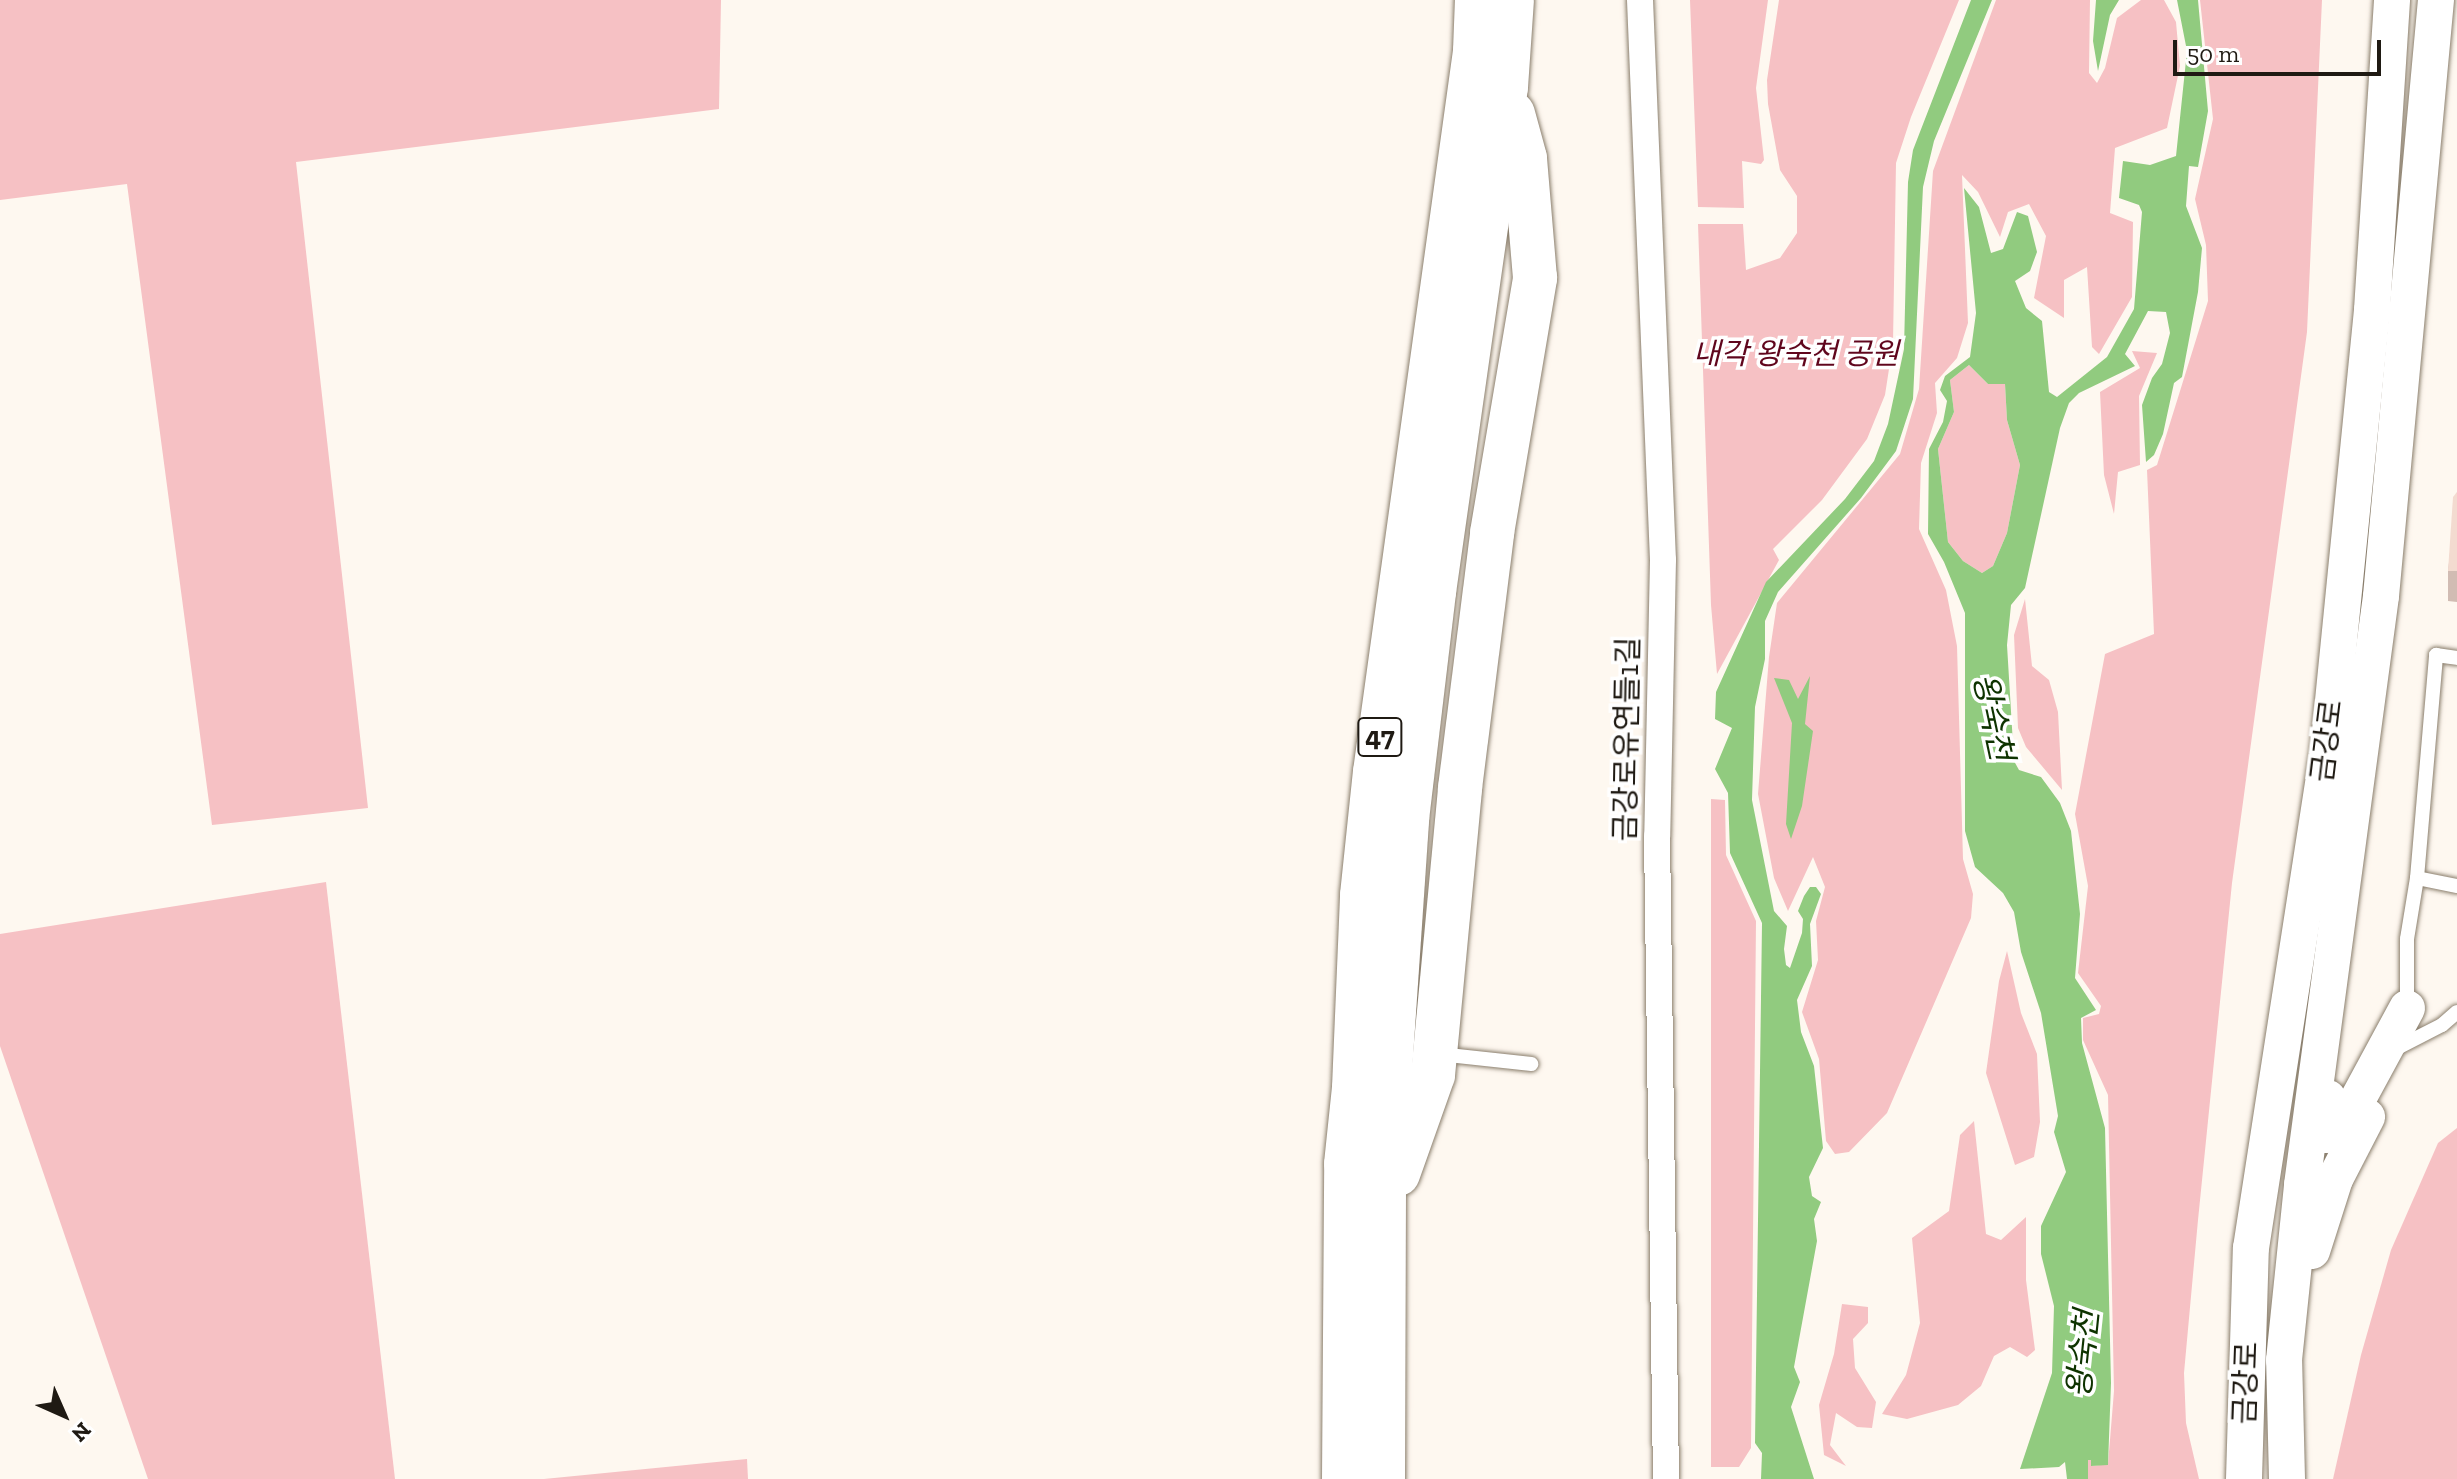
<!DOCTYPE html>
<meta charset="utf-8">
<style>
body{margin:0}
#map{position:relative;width:2457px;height:1479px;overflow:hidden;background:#fef8f0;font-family:"Zilla Slab","Noto Sans KR",serif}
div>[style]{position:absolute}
.green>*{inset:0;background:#f6c1c4}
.water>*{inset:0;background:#91cb7f}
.roads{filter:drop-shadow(0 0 2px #8a7e6c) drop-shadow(0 0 2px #8a7e6c)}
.service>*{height:14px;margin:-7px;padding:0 7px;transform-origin:7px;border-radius:7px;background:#fff}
.minor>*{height:26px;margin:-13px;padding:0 13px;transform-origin:13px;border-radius:13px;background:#fff}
.secondary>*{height:36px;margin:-18px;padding:0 18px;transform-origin:18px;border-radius:18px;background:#fff}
.trunk>*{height:44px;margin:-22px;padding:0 22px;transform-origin:22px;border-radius:22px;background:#fff}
.wall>*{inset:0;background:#d1bcb3}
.building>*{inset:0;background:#f3dbd0}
span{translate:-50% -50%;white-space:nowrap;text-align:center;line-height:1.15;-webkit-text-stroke:7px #fff;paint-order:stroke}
.shield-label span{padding:2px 6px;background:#fff;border:2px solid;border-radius:6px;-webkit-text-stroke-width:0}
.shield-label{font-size:28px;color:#1f1a13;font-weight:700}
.park-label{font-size:30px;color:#60061d;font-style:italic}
.street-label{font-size:30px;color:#1f1a13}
.water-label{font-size:32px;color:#0e3300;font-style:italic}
.north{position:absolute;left:24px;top:1375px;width:80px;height:80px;-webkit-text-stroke:6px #fff;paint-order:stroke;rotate:135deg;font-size:22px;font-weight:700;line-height:32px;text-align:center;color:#1f1a13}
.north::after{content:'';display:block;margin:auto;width:28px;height:36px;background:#1f1a13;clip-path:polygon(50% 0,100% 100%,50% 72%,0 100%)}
.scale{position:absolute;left:2173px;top:40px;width:208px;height:36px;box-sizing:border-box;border:4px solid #1f1a13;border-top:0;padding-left:10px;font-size:24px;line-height:28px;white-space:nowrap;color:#1f1a13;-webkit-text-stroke:6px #fff;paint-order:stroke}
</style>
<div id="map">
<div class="green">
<i style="clip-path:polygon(0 0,721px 0,719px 109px,296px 162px,368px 808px,212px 825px,127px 184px,0 200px)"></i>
<i style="clip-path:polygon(1690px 0,1768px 0,1756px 88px,1764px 160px,1761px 164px,1742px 161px,1744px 208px,1698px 207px)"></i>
<i style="clip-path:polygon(1779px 0,1959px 0,1911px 117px,1896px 163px,1893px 343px,1885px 395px,1867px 439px,1822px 500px,1773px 549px,1779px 560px,1717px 674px,1711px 605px,1698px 224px,1743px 224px,1746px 270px,1780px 258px,1797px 233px,1797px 196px,1780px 170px,1768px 104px,1767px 80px)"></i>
<i style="clip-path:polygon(1996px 0,2090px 0,2089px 73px,2097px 83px,2105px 68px,2117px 18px,2141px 0,2164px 0,2176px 22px,2180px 66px,2167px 128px,2115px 148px,2110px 213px,2133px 222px,2132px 297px,2099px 354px,2092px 347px,2087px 267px,2064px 280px,2064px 318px,2034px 298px,2046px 236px,2029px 204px,2008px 212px,2000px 237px,1978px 192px,1962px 175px,1968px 323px,1957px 358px,1935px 383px,1937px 413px,1921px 463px,1919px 529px,1946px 590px,1957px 646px,1963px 859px,1973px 894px,1971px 918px,1887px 1113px,1849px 1152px,1835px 1154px,1826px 1141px,1819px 1059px,1802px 1012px,1818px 960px,1816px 921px,1825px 887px,1813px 857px,1788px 911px,1774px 878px,1758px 794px,1769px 657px,1777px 603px,1900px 454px,1919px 389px,1933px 171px)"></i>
<i style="clip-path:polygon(2200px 0,2322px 0,2307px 332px,2232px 883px,2198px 1220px,2184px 1373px,2186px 1423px,2199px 1479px,2088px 1479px,2087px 1460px,2091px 1460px,2092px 1466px,2108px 1464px,2114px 1391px,2108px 1095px,2083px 1040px,2083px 1018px,2099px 1014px,2101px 1006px,2078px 973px,2088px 886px,2075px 814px,2105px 654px,2154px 634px,2147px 470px,2157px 465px,2208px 301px,2206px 245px,2195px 199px,2213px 119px)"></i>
<i style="clip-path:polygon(2132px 351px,2157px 353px,2139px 396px,2140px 465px,2118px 472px,2114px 514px,2104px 475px,2100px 392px,2140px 368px)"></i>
<i style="clip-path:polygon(1969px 365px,1988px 384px,2005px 384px,2007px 420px,2020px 465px,2007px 533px,1993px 566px,1982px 573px,1963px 561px,1948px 542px,1938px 449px,1954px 412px,1950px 380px)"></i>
<i style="clip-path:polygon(2025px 599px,2032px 666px,2049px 680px,2058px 712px,2062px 790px,2026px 747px,2018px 728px,2014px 635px)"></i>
<i style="clip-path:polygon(1711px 799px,1725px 800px,1726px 855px,1756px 921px,1751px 1448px,1739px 1467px,1711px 1467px)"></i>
<i style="clip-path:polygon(326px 882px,395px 1479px,148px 1479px,0 1046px,0 934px)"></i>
<i style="clip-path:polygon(2007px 951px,2021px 1013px,2037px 1054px,2040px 1122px,2034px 1157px,2015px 1165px,1986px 1073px,1999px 981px)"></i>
<i style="clip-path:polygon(1974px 1121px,1986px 1234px,2001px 1240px,2026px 1217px,2026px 1280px,2035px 1350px,2027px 1357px,2010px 1347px,1994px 1356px,1981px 1386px,1958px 1405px,1907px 1419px,1882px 1414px,1906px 1375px,1920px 1323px,1912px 1238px,1949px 1211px,1960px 1135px)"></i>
<i style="clip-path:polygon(2457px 1128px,2457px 1479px,2333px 1479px,2361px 1355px,2391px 1250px,2438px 1143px)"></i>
<i style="clip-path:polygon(1842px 1304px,1868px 1307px,1868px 1323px,1853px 1339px,1855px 1368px,1876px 1402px,1872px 1428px,1857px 1427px,1836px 1413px,1830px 1445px,1846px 1466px,1824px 1455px,1819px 1405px,1834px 1354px)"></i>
<i style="clip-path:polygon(747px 1459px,748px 1479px,544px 1479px)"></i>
</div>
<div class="water">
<i style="clip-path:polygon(1971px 0,1992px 0,1934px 141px,1923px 187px,1913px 399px,1896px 451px,1861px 498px,1778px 592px,1765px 621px,1765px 659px,1755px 707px,1752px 800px,1774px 911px,1787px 926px,1784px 949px,1786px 965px,1790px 968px,1802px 933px,1803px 919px,1798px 911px,1804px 896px,1810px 887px,1816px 887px,1821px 894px,1810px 924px,1812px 966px,1797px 1000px,1801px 1032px,1814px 1066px,1823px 1148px,1809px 1177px,1812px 1196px,1821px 1202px,1814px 1219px,1817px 1241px,1794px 1367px,1800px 1382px,1791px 1407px,1814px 1479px,1761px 1479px,1762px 1453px,1755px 1443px,1762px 923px,1730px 853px,1728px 793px,1715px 769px,1732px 728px,1715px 719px,1716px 692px,1766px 582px,1845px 499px,1874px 461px,1888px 424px,1904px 349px,1908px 182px,1913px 150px)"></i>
<i style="clip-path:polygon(2096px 0,2119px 0,2110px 15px,2098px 71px,2093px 41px)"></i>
<i style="clip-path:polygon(evenodd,2177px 0,2198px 0,2208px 111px,2198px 167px,2189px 166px,2186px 206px,2202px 248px,2198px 292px,2182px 377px,2174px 383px,2163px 434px,2154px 455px,2146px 462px,2142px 405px,2152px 378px,2162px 364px,2170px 333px,2166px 312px,2148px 311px,2125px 354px,2135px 366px,2079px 393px,2069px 403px,2060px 428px,2025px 588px,2011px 605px,2007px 645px,2014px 761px,2019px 770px,2041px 777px,2060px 803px,2071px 831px,2080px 914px,2075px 978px,2096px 1010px,2081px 1018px,2082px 1043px,2105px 1128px,2111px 1383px,2108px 1465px,2091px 1466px,2091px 1460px,2088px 1460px,2088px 1479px,2067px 1479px,2065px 1462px,2059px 1467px,1840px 1479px,2020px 1469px,2052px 1373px,2054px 1306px,2041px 1254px,2041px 1226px,2066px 1172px,2054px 1132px,2058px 1116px,2041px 1013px,2021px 952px,2014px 912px,2003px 893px,1975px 867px,1965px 831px,1965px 613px,1944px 562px,1928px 534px,1929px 449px,1943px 422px,1947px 401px,1940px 390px,1945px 376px,1970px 357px,1976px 313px,1964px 188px,1979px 207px,1991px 253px,2003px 249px,2017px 212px,2028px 216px,2037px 252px,2030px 271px,2015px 281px,2026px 308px,2042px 321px,2049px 392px,2057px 397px,2107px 357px,2134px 309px,2142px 212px,2139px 205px,2119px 198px,2123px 161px,2150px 165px,2176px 156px,2187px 51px,2177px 0,1969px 365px,1988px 384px,2005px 384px,2007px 420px,2020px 465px,2007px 533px,1993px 566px,1982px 573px,1963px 561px,1948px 542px,1938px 449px,1954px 412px,1950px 380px,1969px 365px)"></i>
<i style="clip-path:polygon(1810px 676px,1805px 724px,1813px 731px,1802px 806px,1791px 839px,1786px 824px,1792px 723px,1774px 678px,1789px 680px,1798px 699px)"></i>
</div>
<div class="roads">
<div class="service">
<i style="left:2417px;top:878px;width:224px;rotate:-85.1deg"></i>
<i style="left:2436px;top:655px;width:21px;rotate:8deg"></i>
<i style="left:2407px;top:1008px;width:69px;rotate:-90deg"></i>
<i style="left:2407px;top:939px;width:62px;rotate:-80.7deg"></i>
<i style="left:2417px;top:878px;width:41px;rotate:11.3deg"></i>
<i style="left:2399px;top:1047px;width:48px;rotate:-27.1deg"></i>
<i style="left:2442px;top:1025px;width:20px;rotate:-41deg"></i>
<i style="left:1439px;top:1054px;width:93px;rotate:6.2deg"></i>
</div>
<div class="minor">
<i style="left:1640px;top:0;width:560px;rotate:87.65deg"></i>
<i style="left:1663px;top:560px;width:276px;rotate:91.2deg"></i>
<i style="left:1657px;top:836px;width:643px;rotate:89.2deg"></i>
</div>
<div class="secondary">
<i style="left:2328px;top:1098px;width:37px;rotate:95deg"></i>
<i style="left:2325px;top:1135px;width:14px;rotate:-4deg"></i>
<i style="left:2339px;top:1134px;width:143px;rotate:-61.6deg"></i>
<i style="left:2312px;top:1251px;width:76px;rotate:-72.3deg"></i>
<i style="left:2335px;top:1179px;width:70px;rotate:-62.7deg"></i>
<i style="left:2244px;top:1479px;width:231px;rotate:-88.3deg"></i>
<i style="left:2251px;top:1248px;width:503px;rotate:-81.19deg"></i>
<i style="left:2328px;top:751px;width:443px;rotate:-84.3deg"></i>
<i style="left:2372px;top:310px;width:311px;rotate:-86.3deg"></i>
<i style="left:2287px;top:1479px;width:119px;rotate:-91.4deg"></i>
<i style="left:2284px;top:1360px;width:176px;rotate:-84.1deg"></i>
<i style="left:2302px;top:1185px;width:594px;rotate:-82.36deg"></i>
<i style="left:2381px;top:596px;width:599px;rotate:-84.73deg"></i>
</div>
<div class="trunk">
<i style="left:1398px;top:1174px;width:105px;rotate:-70.5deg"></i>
<i style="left:1433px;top:1075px;width:288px;rotate:-84.6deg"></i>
<i style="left:1460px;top:788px;width:257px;rotate:-82.8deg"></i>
<i style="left:1492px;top:533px;width:259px;rotate:-80.4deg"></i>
<i style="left:1535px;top:278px;width:120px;rotate:-94.8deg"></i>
<i style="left:1525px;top:158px;width:46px;rotate:-105.3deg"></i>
<i style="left:1344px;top:1479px;width:315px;rotate:-89.6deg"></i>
<i style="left:1346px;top:1164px;width:76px;rotate:-84deg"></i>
<i style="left:1354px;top:1088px;width:193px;rotate:-87.6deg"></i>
<i style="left:1362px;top:895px;width:124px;rotate:-84deg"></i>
<i style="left:1375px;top:772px;width:728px;rotate:-82.1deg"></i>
<i style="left:1475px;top:51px;width:51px;rotate:-87.8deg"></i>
<i style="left:1383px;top:1479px;width:320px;rotate:-89.8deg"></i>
<i style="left:1384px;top:1159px;width:341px;rotate:-86.1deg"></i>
<i style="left:1407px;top:819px;width:229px;rotate:-83.2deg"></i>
<i style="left:1434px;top:592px;width:510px;rotate:-81.89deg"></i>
<i style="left:1506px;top:87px;width:87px;rotate:-86.1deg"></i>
</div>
</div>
<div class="wall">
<i style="clip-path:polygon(2457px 492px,2457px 602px,2448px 601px,2448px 571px)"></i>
</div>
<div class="building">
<i style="clip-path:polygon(2457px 492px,2457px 571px,2448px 571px,2453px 497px)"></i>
</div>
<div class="shield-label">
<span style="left:1380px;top:737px">47</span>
</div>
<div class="park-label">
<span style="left:1796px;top:354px">내각 왕숙천 공원</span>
</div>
<div class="street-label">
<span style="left:1627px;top:739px;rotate:-89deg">금강로유연들1길</span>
<span style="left:2327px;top:741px;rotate:-83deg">금강로</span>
<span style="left:2246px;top:1383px;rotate:-88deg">금강로</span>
</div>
<div class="water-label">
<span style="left:1993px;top:717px;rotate:78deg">왕숙천</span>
<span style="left:2083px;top:1354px;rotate:-84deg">왕숙천</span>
</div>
<div class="north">N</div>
<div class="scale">50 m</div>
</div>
